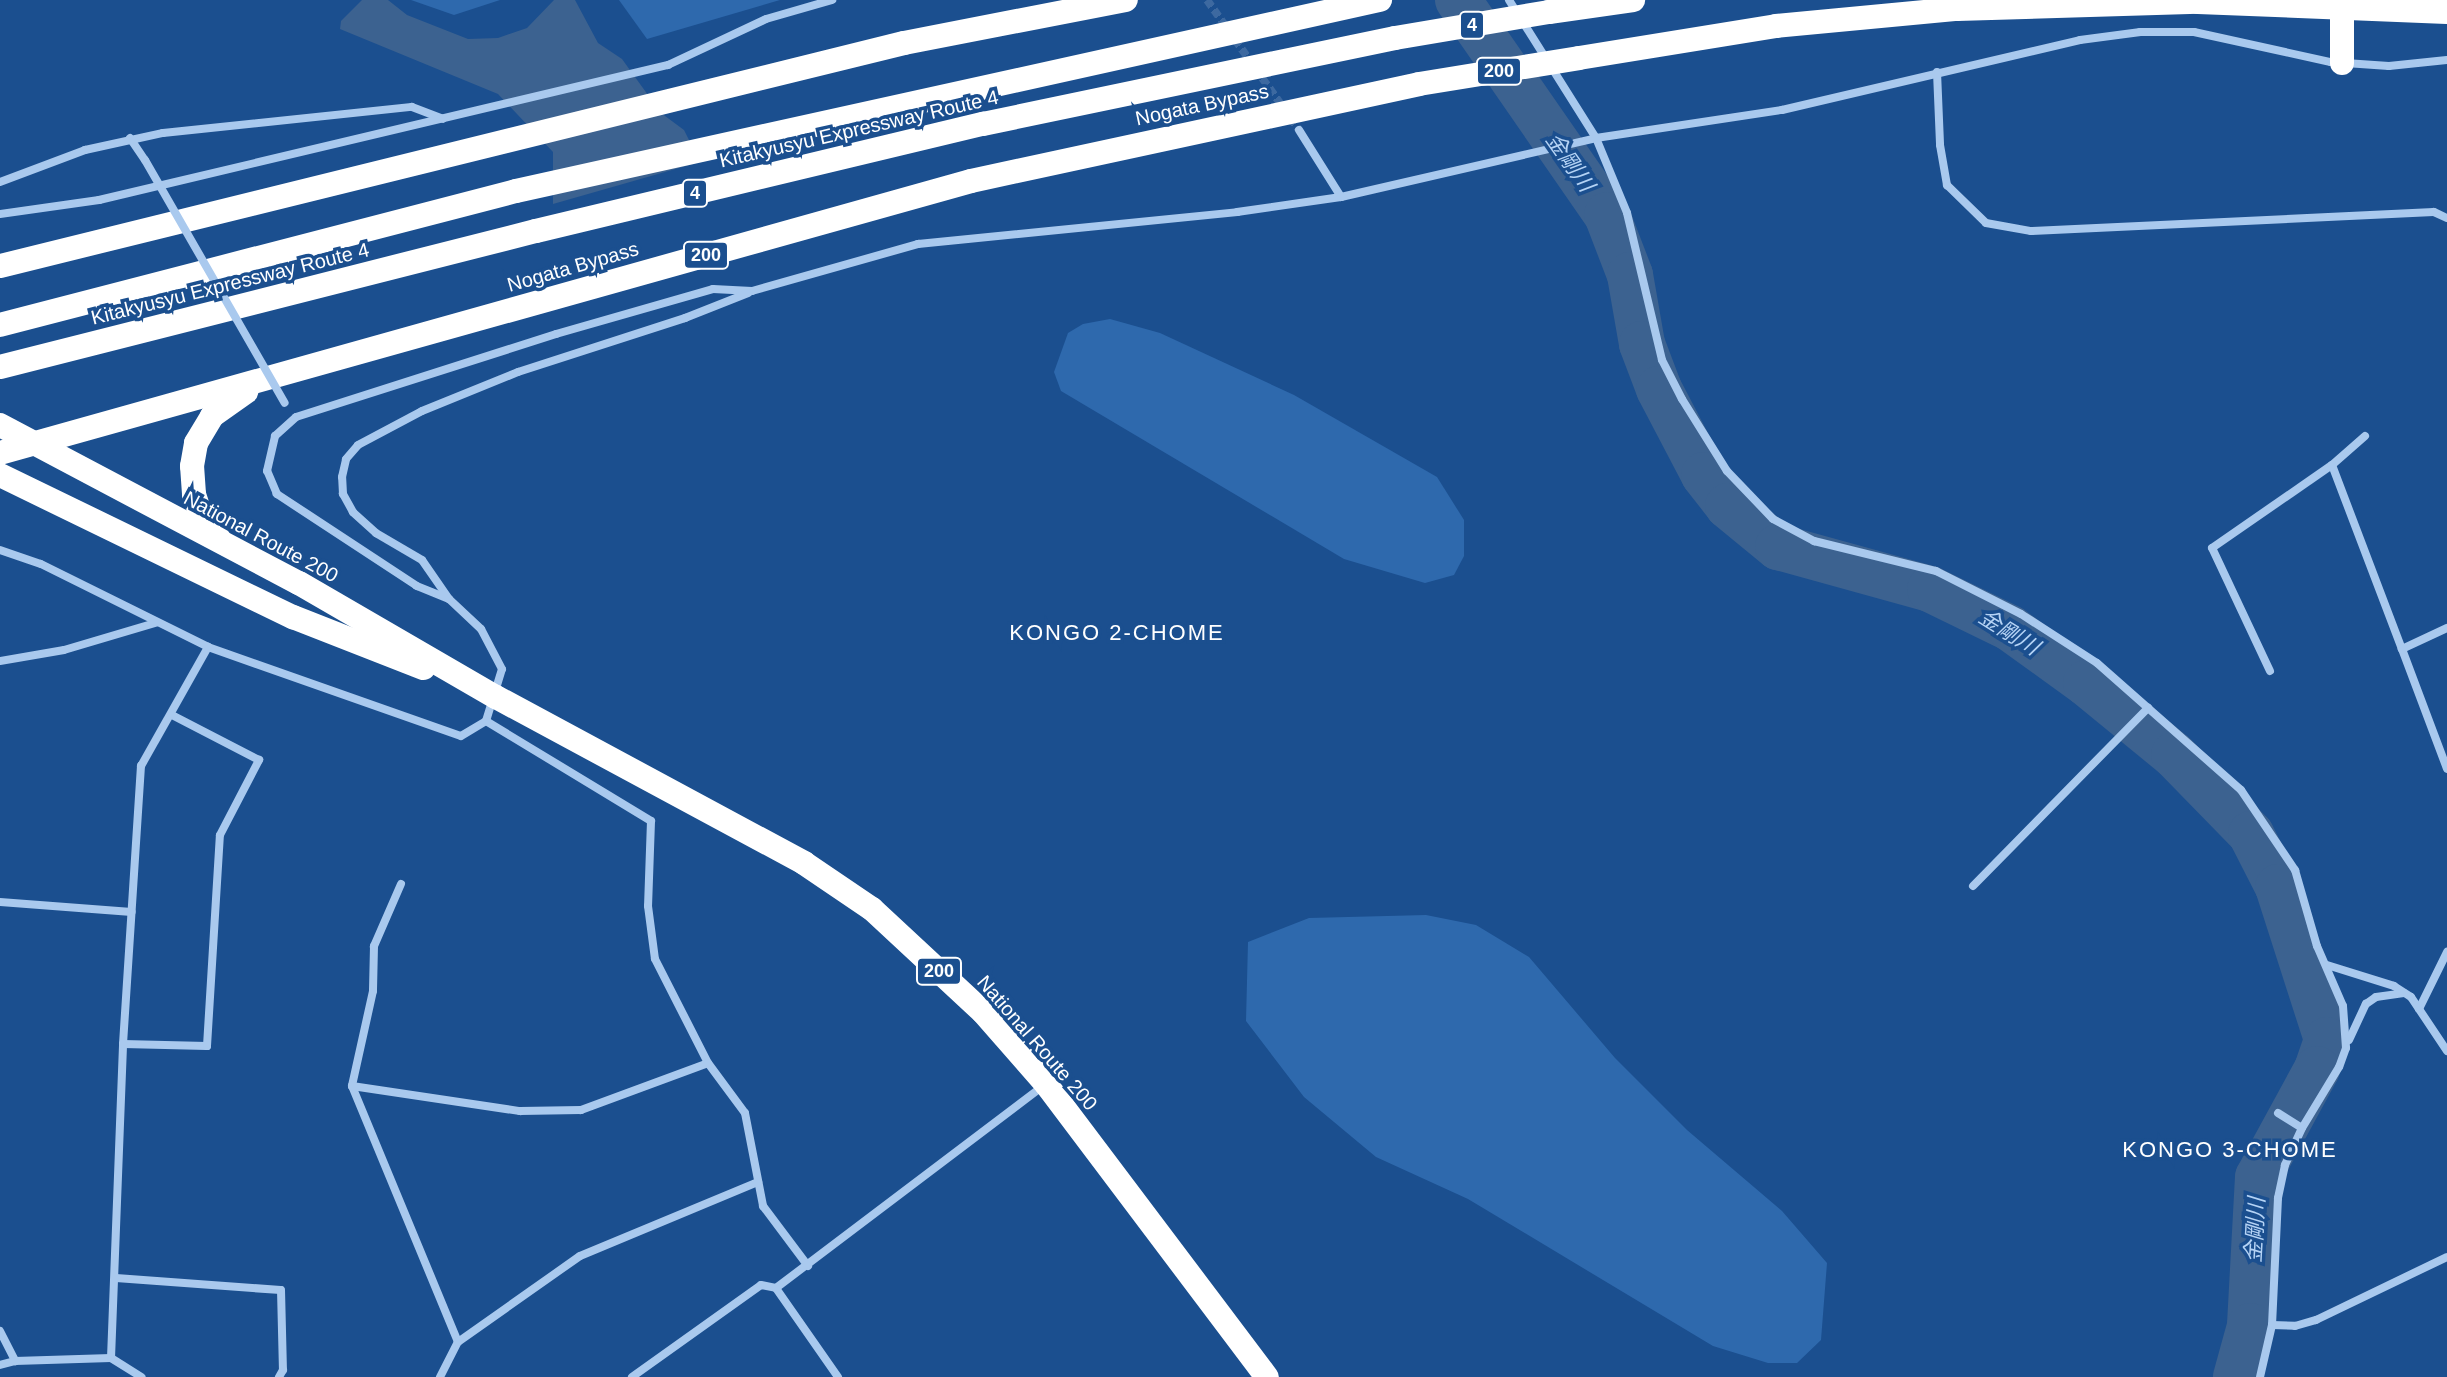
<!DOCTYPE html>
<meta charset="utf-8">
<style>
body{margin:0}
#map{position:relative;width:2447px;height:1377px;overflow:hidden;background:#1b4f8f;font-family:Arial,"Noto Sans JP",sans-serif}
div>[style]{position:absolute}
.green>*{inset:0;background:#2e69ad}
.water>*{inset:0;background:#3c6290}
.river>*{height:46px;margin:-23px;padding:0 23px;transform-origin:23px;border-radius:23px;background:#3c6290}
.street-tunnel>*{height:8px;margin-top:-4px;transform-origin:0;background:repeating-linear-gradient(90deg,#3d69a0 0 8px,transparent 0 12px)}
.street>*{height:8px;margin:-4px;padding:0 4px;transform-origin:4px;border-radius:4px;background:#a9c9ee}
.highway>*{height:24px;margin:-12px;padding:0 12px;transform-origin:12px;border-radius:12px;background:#fff}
.street-bridge>*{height:8px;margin:-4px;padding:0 4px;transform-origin:4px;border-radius:4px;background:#a9c9ee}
.highway-bridge>*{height:24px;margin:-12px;padding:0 12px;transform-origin:12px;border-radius:12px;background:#fff}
span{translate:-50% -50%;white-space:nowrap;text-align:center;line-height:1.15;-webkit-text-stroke:7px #1b4f8f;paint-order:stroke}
.shield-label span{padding:2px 6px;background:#1b4f8f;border:2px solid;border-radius:6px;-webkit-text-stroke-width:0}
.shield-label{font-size:18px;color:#fff;font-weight:700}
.street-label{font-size:20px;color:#fff}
.water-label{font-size:22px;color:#b5d3f5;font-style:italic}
.neighbourhood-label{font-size:22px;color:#fff;letter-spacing:2px}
</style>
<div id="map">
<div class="green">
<i style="clip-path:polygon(411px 0,500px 0,454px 15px)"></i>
<i style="clip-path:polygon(619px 0,780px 0,647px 39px)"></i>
<i style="clip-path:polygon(1110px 319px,1160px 333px,1294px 395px,1437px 477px,1464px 520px,1464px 556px,1454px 575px,1425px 583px,1344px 559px,1061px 391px,1054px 372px,1068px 333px,1083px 324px)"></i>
<i style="clip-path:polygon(1426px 915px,1476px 925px,1529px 957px,1615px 1058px,1687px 1130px,1782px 1211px,1827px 1263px,1821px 1340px,1797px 1363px,1768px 1363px,1713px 1346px,1468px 1199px,1376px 1157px,1304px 1097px,1246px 1021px,1248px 942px,1309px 918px)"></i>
</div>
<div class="water">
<i style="clip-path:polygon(362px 0,388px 0,407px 15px,468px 39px,498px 38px,527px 28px,554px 0,575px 0,598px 43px,622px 59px,661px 113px,684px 130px,700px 162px,553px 204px,553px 152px,498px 94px,340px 29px,341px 21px)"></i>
</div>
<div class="river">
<i style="left:1458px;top:0;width:262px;rotate:55.3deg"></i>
<i style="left:1607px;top:215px;width:64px;rotate:69deg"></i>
<i style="left:1630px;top:275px;width:70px;rotate:80.1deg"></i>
<i style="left:1642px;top:344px;width:48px;rotate:69.3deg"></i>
<i style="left:1659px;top:389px;width:97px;rotate:62.4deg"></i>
<i style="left:1704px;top:475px;width:39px;rotate:52deg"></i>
<i style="left:1728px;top:506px;width:65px;rotate:39.4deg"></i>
<i style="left:1778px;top:547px;width:158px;rotate:15.4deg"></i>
<i style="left:1930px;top:589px;width:89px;rotate:26deg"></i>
<i style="left:2010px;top:628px;width:94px;rotate:35.9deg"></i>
<i style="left:2086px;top:683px;width:114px;rotate:39.3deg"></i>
<i style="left:2174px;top:755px;width:110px;rotate:45.7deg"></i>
<i style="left:2251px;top:834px;width:59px;rotate:63deg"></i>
<i style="left:2278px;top:887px;width:161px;rotate:72.2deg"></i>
<i style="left:2327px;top:1040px;width:31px;rotate:109deg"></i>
<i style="left:2317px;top:1069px;width:123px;rotate:118.6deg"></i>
<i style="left:2258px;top:1177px;width:149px;rotate:93.1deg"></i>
<i style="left:2250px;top:1326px;width:53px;rotate:105.4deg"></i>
</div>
<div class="street-tunnel">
<i style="left:1207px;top:0;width:159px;rotate:54.7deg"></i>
</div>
<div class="street">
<i style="left:1509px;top:0;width:163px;rotate:57.8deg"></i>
<i style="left:1596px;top:138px;width:81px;rotate:67.5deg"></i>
<i style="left:1627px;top:213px;width:151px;rotate:76.6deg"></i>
<i style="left:1662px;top:360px;width:44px;rotate:62.9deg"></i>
<i style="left:1682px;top:399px;width:85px;rotate:58deg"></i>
<i style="left:1727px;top:471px;width:66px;rotate:46.2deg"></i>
<i style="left:1773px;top:519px;width:47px;rotate:28.2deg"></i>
<i style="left:1814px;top:541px;width:126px;rotate:13.8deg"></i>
<i style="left:1936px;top:571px;width:95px;rotate:26.8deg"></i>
<i style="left:2021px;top:614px;width:90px;rotate:32.8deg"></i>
<i style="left:2097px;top:663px;width:192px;rotate:41.4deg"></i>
<i style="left:2241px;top:790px;width:97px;rotate:56deg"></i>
<i style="left:2295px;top:870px;width:79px;rotate:73.9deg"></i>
<i style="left:2317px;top:946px;width:65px;rotate:66.6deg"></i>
<i style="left:2343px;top:1006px;width:42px;rotate:85.9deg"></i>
<i style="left:2346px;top:1048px;width:20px;rotate:110deg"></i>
<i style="left:2339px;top:1067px;width:71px;rotate:121.2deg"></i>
<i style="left:2302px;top:1128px;width:41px;rotate:114.7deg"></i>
<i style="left:2285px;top:1165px;width:34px;rotate:102deg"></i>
<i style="left:2278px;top:1198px;width:127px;rotate:92.7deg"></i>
<i style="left:2272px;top:1325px;width:53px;rotate:103deg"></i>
<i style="left:1937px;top:72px;width:73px;rotate:87.6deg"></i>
<i style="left:1940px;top:145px;width:41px;rotate:80.1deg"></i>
<i style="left:1947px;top:185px;width:54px;rotate:44.3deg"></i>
<i style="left:1986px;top:223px;width:46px;rotate:10.1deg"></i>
<i style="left:2031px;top:231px;width:403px;rotate:-2.7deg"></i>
<i style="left:2434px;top:212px;width:14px;rotate:25deg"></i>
<i style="left:1299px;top:130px;width:79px;rotate:57.9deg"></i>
<i style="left:130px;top:138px;width:27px;rotate:56deg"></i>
<i style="left:0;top:182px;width:91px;rotate:-20.6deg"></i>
<i style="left:85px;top:150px;width:80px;rotate:-12.3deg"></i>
<i style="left:163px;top:133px;width:250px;rotate:-6deg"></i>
<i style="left:412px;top:107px;width:33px;rotate:21deg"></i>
<i style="left:0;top:214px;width:100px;rotate:-8deg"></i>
<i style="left:99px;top:200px;width:585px;rotate:-13.35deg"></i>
<i style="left:668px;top:65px;width:108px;rotate:-25.1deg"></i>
<i style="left:766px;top:19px;width:69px;rotate:-16.1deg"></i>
<i style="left:2332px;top:465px;width:44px;rotate:-41.3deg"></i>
<i style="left:0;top:550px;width:43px;rotate:18.9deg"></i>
<i style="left:41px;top:564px;width:186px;rotate:26.4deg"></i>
<i style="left:208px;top:647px;width:268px;rotate:19.4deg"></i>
<i style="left:461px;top:736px;width:29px;rotate:-31deg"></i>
<i style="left:486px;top:721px;width:54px;rotate:-72.9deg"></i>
<i style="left:502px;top:669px;width:45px;rotate:-117.7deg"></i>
<i style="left:481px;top:629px;width:44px;rotate:-136.8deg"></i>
<i style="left:449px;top:599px;width:35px;rotate:-158deg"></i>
<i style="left:417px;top:586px;width:168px;rotate:-146.7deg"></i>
<i style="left:277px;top:494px;width:25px;rotate:-113deg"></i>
<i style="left:267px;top:471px;width:36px;rotate:-77deg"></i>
<i style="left:275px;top:436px;width:28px;rotate:-42deg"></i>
<i style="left:296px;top:417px;width:273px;rotate:-17.7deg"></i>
<i style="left:556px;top:334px;width:163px;rotate:-16deg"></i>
<i style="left:713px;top:289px;width:39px;rotate:3deg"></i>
<i style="left:752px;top:291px;width:173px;rotate:-15.8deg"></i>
<i style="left:918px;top:244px;width:321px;rotate:-5.7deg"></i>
<i style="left:1237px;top:212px;width:105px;rotate:-8.2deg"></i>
<i style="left:1341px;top:197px;width:262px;rotate:-13deg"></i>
<i style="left:1596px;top:138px;width:188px;rotate:-8.6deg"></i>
<i style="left:1782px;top:110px;width:306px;rotate:-13.2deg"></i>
<i style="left:2080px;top:40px;width:61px;rotate:-7.6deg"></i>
<i style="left:2140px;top:32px;width:54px"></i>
<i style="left:2194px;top:32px;width:140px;rotate:12.4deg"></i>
<i style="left:2331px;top:62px;width:58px;rotate:3.9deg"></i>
<i style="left:2389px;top:66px;width:58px;rotate:-5.9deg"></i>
<i style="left:449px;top:599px;width:47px;rotate:-124.7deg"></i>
<i style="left:422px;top:560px;width:53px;rotate:-149.6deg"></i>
<i style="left:376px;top:533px;width:31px;rotate:-138deg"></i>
<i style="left:353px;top:512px;width:21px;rotate:-119deg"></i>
<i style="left:343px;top:494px;width:17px;rotate:-93deg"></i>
<i style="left:342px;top:477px;width:18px;rotate:-77deg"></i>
<i style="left:346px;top:459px;width:18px;rotate:-49deg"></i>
<i style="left:358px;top:445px;width:72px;rotate:-28deg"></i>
<i style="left:422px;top:411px;width:104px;rotate:-22.1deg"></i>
<i style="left:518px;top:372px;width:176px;rotate:-17.9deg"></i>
<i style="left:685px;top:318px;width:68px;rotate:-21.6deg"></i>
<i style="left:2447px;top:628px;width:50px;rotate:155deg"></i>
<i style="left:2402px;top:649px;width:128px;rotate:69.4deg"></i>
<i style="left:0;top:661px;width:65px;rotate:-9.8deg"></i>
<i style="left:64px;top:650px;width:95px;rotate:-16.5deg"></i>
<i style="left:2270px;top:671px;width:136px;rotate:-115.2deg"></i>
<i style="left:2212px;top:548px;width:146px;rotate:-34.7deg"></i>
<i style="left:2332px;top:465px;width:197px;rotate:69.2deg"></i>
<i style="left:486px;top:721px;width:193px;rotate:31.2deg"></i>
<i style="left:651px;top:821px;width:85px;rotate:92deg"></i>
<i style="left:648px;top:906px;width:53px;rotate:82.5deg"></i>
<i style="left:655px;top:959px;width:117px;rotate:63deg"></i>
<i style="left:708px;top:1063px;width:62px;rotate:53.5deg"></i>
<i style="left:745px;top:1113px;width:95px;rotate:79deg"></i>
<i style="left:763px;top:1206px;width:75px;rotate:53.1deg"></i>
<i style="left:401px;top:884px;width:68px;rotate:113.5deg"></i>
<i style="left:374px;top:946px;width:45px;rotate:91.3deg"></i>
<i style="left:373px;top:991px;width:97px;rotate:102.5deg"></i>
<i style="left:352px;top:1086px;width:277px;rotate:67.5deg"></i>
<i style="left:1973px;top:886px;width:250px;rotate:-45.5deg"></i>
<i style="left:0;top:902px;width:132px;rotate:4.3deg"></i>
<i style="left:2327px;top:965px;width:70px;rotate:17.4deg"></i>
<i style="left:2394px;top:986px;width:20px;rotate:33deg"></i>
<i style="left:2411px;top:997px;width:65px;rotate:56.3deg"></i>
<i style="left:2419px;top:1009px;width:64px;rotate:-63.8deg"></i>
<i style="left:2349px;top:1040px;width:40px;rotate:-65deg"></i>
<i style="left:2366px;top:1004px;width:12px;rotate:-35deg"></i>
<i style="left:2376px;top:997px;width:28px;rotate:-8deg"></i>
<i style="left:123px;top:1044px;width:84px;rotate:1.4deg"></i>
<i style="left:207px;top:1046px;width:211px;rotate:-86.5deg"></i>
<i style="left:220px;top:835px;width:85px;rotate:-62.5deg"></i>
<i style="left:259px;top:760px;width:98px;rotate:-152.7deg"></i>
<i style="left:352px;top:1086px;width:170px;rotate:8.5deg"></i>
<i style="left:520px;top:1111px;width:61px;rotate:-0.9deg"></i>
<i style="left:581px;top:1110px;width:135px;rotate:-20.3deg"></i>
<i style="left:2278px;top:1113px;width:28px;rotate:32deg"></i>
<i style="left:116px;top:1278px;width:165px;rotate:4.2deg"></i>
<i style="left:281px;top:1290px;width:80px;rotate:88.6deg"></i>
<i style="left:283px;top:1370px;width:8px;rotate:120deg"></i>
<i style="left:2272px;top:1325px;width:23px;rotate:2deg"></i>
<i style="left:2295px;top:1326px;width:22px;rotate:-16deg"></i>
<i style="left:2316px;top:1320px;width:145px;rotate:-25.7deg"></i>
<i style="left:0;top:1331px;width:34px;rotate:63deg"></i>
<i style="left:111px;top:1358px;width:36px;rotate:32deg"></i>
<i style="left:0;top:1365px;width:16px;rotate:-15deg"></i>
<i style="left:15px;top:1361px;width:96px;rotate:-1.8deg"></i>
<i style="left:111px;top:1358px;width:314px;rotate:-87.8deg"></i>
<i style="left:123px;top:1044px;width:279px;rotate:-86.3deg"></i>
<i style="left:141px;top:766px;width:137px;rotate:-60.6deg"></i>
<i style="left:440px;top:1377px;width:39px;rotate:-63deg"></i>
<i style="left:458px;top:1342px;width:149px;rotate:-35.2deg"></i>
<i style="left:580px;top:1256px;width:193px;rotate:-22.6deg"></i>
<i style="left:632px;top:1377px;width:158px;rotate:-35.5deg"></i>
<i style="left:761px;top:1285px;width:15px;rotate:11deg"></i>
<i style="left:838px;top:1377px;width:108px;rotate:-124.9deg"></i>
<i style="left:776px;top:1288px;width:335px;rotate:-37.1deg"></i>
</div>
<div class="highway">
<i style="left:2342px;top:8px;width:55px;rotate:90deg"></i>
<i style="left:1549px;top:12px;width:85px;rotate:-8.1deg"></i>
<i style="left:1579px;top:58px;width:200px;rotate:-9.2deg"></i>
<i style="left:1776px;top:26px;width:182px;rotate:-5.4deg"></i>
<i style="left:1957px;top:9px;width:241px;rotate:-1.7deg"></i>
<i style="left:2198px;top:2px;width:249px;rotate:2.3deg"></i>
<i style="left:0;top:266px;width:931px;rotate:-13.86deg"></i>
<i style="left:904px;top:43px;width:226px;rotate:-11deg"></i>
<i style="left:0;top:325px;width:533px;rotate:-14.56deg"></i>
<i style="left:516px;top:191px;width:885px;rotate:-12.47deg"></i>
<i style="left:0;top:367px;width:553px;rotate:-14.24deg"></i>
<i style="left:536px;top:231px;width:460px;rotate:-13.5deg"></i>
<i style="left:983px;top:124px;width:421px;rotate:-11.8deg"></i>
<i style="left:0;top:425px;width:338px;rotate:27.9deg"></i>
<i style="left:299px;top:583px;width:228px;rotate:30.1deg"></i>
<i style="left:496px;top:697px;width:350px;rotate:28.3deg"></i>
<i style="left:804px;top:863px;width:82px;rotate:34.1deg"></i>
<i style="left:872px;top:909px;width:151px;rotate:42.9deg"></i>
<i style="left:983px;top:1012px;width:96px;rotate:48.8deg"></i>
<i style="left:1046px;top:1084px;width:367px;rotate:53deg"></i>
<i style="left:0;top:453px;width:1008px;rotate:-15.65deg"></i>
<i style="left:971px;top:181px;width:458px;rotate:-12.2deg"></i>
<i style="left:0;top:475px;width:326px;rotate:25.9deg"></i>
<i style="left:293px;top:617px;width:140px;rotate:21.4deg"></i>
<i style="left:218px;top:537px;width:24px;rotate:-132deg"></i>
<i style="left:202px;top:519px;width:26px;rotate:-108deg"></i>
<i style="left:194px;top:494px;width:28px;rotate:-94deg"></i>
<i style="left:192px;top:466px;width:23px;rotate:-80deg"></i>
<i style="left:196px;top:443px;width:31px;rotate:-59deg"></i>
<i style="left:212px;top:416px;width:42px;rotate:-35.2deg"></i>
</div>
<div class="street-bridge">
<i style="left:145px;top:160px;width:280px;rotate:60.1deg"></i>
</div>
<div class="highway-bridge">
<i style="left:1395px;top:38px;width:156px;rotate:-9.6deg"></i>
<i style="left:1419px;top:84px;width:162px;rotate:-9.2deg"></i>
</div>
<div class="shield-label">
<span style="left:1472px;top:25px">4</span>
<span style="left:1499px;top:71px">200</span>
<span style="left:695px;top:193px">4</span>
<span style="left:706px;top:255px">200</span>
<span style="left:939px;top:971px">200</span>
</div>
<div class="street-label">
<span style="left:1202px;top:105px;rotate:-12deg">Nogata Bypass</span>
<span style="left:859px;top:129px;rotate:-13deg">Kitakyusyu Expressway Route 4</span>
<span style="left:573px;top:267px;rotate:-16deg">Nogata Bypass</span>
<span style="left:230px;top:284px;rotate:-14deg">Kitakyusyu Expressway Route 4</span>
<span style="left:261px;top:537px;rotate:28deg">National Route 200</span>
<span style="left:1037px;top:1043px;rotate:49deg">National Route 200</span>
</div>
<div class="water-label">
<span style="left:1570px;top:162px;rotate:55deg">金剛川</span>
<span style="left:2009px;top:632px;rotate:32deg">金剛川</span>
<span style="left:2255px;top:1230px;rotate:-87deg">金剛川</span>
</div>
<div class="neighbourhood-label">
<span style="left:1117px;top:633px">KONGO 2-CHOME</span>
<span style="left:2230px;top:1150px">KONGO 3-CHOME</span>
</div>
</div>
